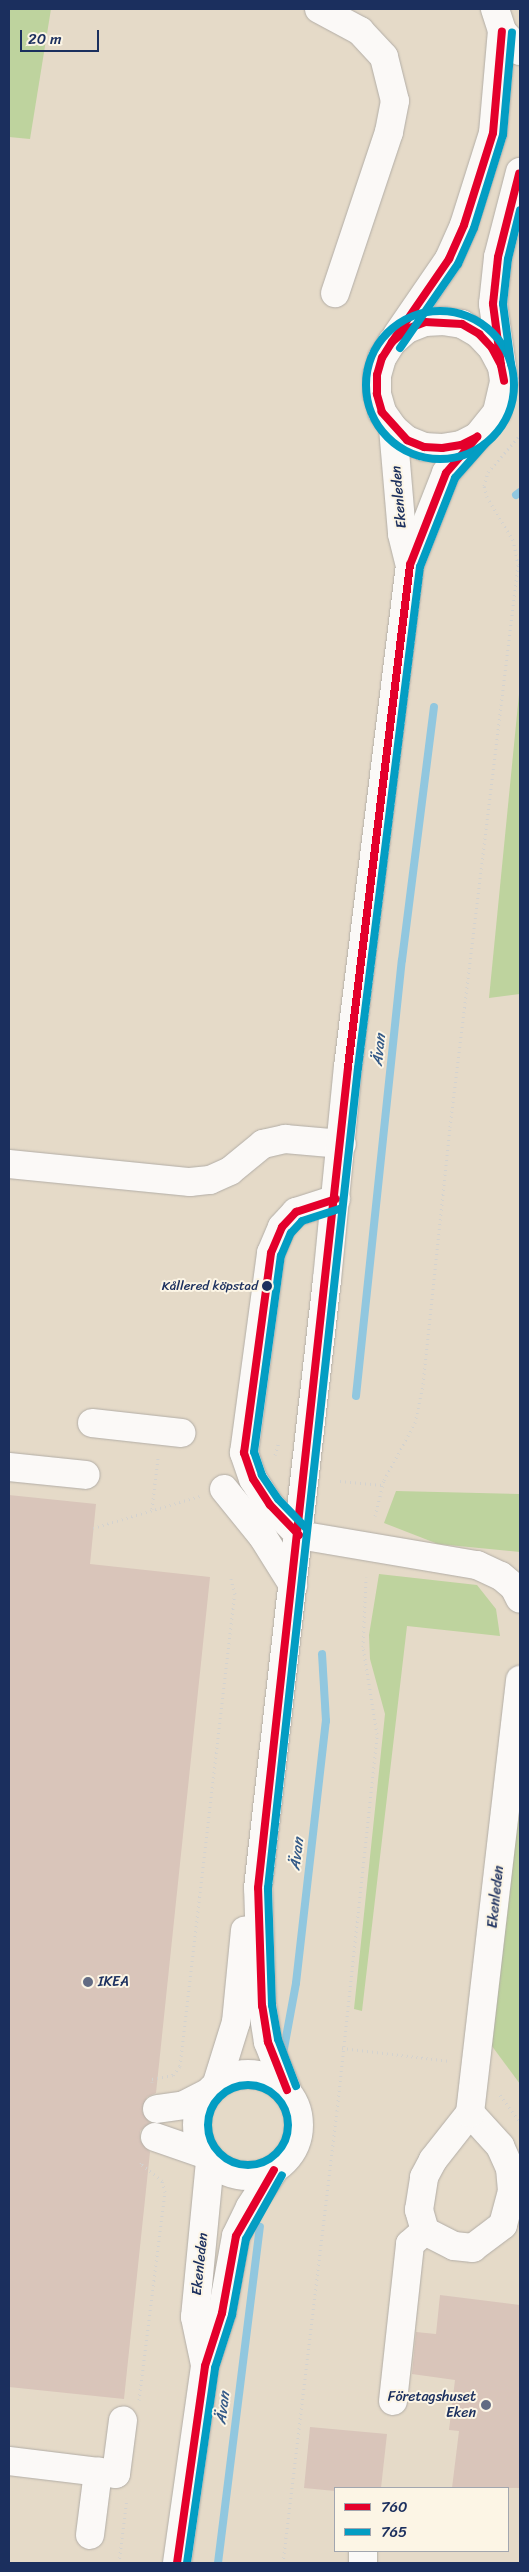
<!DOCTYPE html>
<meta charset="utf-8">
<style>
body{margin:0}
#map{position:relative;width:529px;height:2572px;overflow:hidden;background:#e5dac8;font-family:Sriracha,sans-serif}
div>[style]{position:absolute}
.green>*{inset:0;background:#bed39e}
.stream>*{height:8px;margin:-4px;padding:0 4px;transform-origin:4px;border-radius:4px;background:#91c7df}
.building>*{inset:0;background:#d9c5ba}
.path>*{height:3px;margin-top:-1.5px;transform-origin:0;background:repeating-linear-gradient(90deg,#d3d2cf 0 1px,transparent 0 5px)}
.roads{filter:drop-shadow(0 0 1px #b2ada6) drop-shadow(0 0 1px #b2ada6)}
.minor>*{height:28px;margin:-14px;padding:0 14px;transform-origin:14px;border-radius:14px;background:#fbf9f7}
.minor>.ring{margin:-14px;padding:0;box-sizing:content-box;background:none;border:28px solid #fbf9f7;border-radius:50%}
.bus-1>*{height:8px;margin:-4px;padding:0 4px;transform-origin:4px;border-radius:4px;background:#e4002b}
.bus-2>*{height:8px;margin:-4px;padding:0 4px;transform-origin:4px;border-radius:4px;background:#039dc3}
.bus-2>.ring{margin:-4px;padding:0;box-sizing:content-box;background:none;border:8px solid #039dc3;border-radius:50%}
.dots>*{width:14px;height:14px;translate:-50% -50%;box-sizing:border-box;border:2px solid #fcf5e5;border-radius:50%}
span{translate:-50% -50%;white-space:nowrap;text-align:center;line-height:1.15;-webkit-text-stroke:4px #fcf5e5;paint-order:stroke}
.bus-label{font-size:13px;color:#1b2f5e}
.right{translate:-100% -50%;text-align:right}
.street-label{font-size:14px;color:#1b2f5e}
.poi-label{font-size:14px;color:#1b2f5e}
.left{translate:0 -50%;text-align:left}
.water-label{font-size:15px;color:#345a88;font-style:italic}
.frame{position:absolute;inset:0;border:10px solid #1b2f5e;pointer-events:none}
.legend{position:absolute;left:334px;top:2487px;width:175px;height:65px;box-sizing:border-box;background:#fcf5e5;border:1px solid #a2a6af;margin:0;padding:6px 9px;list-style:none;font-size:15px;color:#1b2f5e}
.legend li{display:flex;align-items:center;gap:10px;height:25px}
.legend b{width:25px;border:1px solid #a2a6af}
.scale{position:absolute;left:20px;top:30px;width:79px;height:22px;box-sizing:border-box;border:2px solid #1b2f5e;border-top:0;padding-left:6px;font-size:15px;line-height:18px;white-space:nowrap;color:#1b2f5e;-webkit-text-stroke:4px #fcf5e5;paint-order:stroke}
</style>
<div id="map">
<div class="green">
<i style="clip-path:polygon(9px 9px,51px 9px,30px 139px,9px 137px)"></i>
<i style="clip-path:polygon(520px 684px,520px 994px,489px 998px)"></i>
<i style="clip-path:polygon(396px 1491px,520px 1494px,520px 1552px,438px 1544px,384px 1523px)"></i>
<i style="clip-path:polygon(379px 1574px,477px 1585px,496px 1609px,500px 1636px,407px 1626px,362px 2011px,354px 2009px,385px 1714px,370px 1659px,369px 1635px)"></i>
<i style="clip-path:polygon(520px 1730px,520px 2084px,483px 2034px)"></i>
</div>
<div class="stream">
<i style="left:516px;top:495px;width:5px;rotate:-37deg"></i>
<i style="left:356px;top:1396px;width:438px;rotate:-84deg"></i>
<i style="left:402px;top:960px;width:255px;rotate:-82.8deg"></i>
<i style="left:283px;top:2054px;width:72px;rotate:-79.6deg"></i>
<i style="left:296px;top:1983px;width:264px;rotate:-83.5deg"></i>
<i style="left:326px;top:1721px;width:67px;rotate:-93.4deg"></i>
<i style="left:218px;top:2563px;width:339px;rotate:-82.9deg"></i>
</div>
<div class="building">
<i style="clip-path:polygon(9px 1495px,96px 1504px,90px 1564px,210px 1577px,156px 2093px,147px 2097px,142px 2111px,150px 2123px,140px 2131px,140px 2140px,150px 2152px,124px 2399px,9px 2387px)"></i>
<i style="clip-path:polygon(440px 2295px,520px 2305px,520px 2488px,452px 2488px,459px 2431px,449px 2430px,455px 2380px,412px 2374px,416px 2332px,436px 2334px)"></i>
<i style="clip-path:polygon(310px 2427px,387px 2434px,381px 2488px,335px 2488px,335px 2491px,304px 2488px)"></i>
</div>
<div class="path">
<i style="left:275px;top:1455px;width:14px;rotate:-73deg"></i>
<i style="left:340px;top:1481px;width:42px;rotate:5.4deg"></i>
<i style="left:152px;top:1509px;width:51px;rotate:-83.3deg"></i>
<i style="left:375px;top:1516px;width:37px;rotate:-76deg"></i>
<i style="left:384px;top:1480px;width:65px;rotate:-61.5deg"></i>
<i style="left:415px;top:1423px;width:40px;rotate:-78deg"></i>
<i style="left:423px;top:1384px;width:258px;rotate:-84deg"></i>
<i style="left:450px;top:1127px;width:566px;rotate:-83.1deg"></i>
<i style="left:518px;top:565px;width:25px;rotate:-101deg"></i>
<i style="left:513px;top:540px;width:50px;rotate:-121.2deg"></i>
<i style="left:487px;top:497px;width:11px;rotate:-105deg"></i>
<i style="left:484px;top:486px;width:15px;rotate:-74deg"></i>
<i style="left:488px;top:472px;width:49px;rotate:-49.1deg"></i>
<i style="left:93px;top:1528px;width:112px;rotate:-16.7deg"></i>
<i style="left:342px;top:2048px;width:109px;rotate:6.9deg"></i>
<i style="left:152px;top:2082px;width:3px;rotate:-90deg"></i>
<i style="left:152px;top:2079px;width:21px;rotate:-11deg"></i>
<i style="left:173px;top:2075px;width:11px;rotate:-52deg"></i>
<i style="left:180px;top:2066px;width:475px;rotate:-83.4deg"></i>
<i style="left:235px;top:1594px;width:16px;rotate:-105deg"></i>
<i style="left:500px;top:2095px;width:34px;rotate:54deg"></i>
<i style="left:139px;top:2400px;width:210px;rotate:-82.9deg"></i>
<i style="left:165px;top:2192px;width:11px;rotate:-105deg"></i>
<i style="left:162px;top:2181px;width:27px;rotate:-141deg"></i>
<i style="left:141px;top:2164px;width:4px;rotate:-76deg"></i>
<i style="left:119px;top:2563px;width:65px;rotate:-83deg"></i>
<i style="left:283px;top:2563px;width:455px;rotate:-83.2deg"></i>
<i style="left:337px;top:2111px;width:379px;rotate:-83.9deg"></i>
<i style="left:377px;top:1734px;width:88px;rotate:-99.1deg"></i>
<i style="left:363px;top:1647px;width:70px;rotate:-87.5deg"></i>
</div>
<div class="roads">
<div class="minor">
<i style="left:319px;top:9px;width:47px;rotate:28.2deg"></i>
<i style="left:360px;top:31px;width:35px;rotate:47deg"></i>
<i style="left:384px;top:57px;width:45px;rotate:76deg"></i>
<i style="left:395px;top:101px;width:32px;rotate:101deg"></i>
<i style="left:389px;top:132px;width:170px;rotate:108.5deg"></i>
<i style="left:495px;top:9px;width:23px;rotate:72deg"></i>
<i style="left:502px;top:31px;width:27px;rotate:48deg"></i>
<i style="left:397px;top:335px;width:92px;rotate:-55.6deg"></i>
<i style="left:449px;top:259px;width:37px;rotate:-66deg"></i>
<i style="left:464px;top:225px;width:96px;rotate:-72.5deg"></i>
<i style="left:493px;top:133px;width:102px;rotate:-85deg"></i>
<i style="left:501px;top:365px;width:19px;rotate:-118deg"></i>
<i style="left:492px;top:348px;width:19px;rotate:-133deg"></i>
<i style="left:479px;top:334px;width:20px;rotate:-150deg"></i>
<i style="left:462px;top:324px;width:18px;rotate:-171deg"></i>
<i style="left:444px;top:321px;width:19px;rotate:177deg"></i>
<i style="left:425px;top:322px;width:19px;rotate:159deg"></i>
<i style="left:407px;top:329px;width:20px;rotate:139deg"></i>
<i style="left:392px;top:342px;width:19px;rotate:122deg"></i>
<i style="left:382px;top:358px;width:18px;rotate:106deg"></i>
<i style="left:377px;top:375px;width:19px;rotate:90deg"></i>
<i style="left:377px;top:394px;width:19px;rotate:74deg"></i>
<i style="left:382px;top:412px;width:19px;rotate:55deg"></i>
<i style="left:393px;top:428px;width:18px;rotate:41deg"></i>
<i style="left:407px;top:440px;width:18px;rotate:22deg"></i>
<i style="left:424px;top:447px;width:18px;rotate:3deg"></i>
<i style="left:442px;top:448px;width:19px;rotate:-9deg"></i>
<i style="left:461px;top:445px;width:18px;rotate:-27deg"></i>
<i style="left:477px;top:437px;width:32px;rotate:-51deg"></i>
<i style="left:497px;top:412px;width:32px;rotate:-77deg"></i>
<i style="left:504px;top:381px;width:78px;rotate:-98.1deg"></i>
<i style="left:493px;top:304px;width:47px;rotate:-83.9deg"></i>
<i style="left:498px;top:257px;width:88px;rotate:-75.5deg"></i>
<i style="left:393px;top:428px;width:106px;rotate:85.1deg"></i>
<i style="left:402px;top:534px;width:32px;rotate:76deg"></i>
<i style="left:9px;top:1164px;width:182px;rotate:5.7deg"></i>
<i style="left:190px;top:1182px;width:20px;rotate:-6deg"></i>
<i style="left:210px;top:1180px;width:22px;rotate:-24deg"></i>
<i style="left:230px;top:1171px;width:43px;rotate:-39.3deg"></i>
<i style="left:263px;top:1144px;width:23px;rotate:-13deg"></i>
<i style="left:285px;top:1139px;width:57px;rotate:5deg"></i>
<i style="left:92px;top:1423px;width:90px;rotate:6.4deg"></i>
<i style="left:9px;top:1467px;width:77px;rotate:5.9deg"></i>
<i style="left:224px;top:1489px;width:62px;rotate:50.9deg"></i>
<i style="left:263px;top:1537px;width:57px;rotate:58deg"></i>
<i style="left:299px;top:1535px;width:42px;rotate:-134deg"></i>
<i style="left:270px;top:1505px;width:31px;rotate:-123deg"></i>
<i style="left:253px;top:1479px;width:28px;rotate:-109deg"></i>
<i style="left:244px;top:1453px;width:202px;rotate:-82.3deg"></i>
<i style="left:271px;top:1253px;width:28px;rotate:-67deg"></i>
<i style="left:282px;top:1227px;width:21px;rotate:-47deg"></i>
<i style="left:296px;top:1212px;width:42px;rotate:-18deg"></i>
<i style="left:299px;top:1535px;width:181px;rotate:9.6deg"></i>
<i style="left:477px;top:1565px;width:26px;rotate:25deg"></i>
<i style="left:501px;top:1576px;width:17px;rotate:40deg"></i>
<i style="left:514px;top:1587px;width:13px;rotate:63deg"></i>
<i class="ring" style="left:197px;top:2074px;width:74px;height:74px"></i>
<i style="left:217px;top:2083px;width:64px;rotate:-72.7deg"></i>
<i style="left:236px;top:2022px;width:92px;rotate:-84.4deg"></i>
<i style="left:287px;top:2090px;width:52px;rotate:-111.6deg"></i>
<i style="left:268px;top:2042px;width:36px;rotate:-99deg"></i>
<i style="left:262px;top:2006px;width:118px;rotate:-91.9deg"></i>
<i style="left:258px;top:1888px;width:612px;rotate:-83.53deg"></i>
<i style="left:327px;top:1280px;width:214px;rotate:-84.4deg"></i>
<i style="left:348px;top:1067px;width:506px;rotate:-82.96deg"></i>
<i style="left:410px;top:565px;width:99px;rotate:-68.6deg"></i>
<i style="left:446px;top:473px;width:48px;rotate:-49.3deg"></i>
<i style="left:157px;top:2109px;width:27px;rotate:-8deg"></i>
<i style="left:184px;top:2105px;width:28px;rotate:-27deg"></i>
<i style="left:470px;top:2113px;width:45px;rotate:47.7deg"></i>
<i style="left:500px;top:2146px;width:24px;rotate:66deg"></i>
<i style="left:510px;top:2168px;width:23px;rotate:85deg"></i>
<i style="left:512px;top:2191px;width:35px;rotate:105deg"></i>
<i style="left:503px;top:2225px;width:38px;rotate:143deg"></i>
<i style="left:473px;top:2248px;width:19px;rotate:-174deg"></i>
<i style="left:454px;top:2246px;width:33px;rotate:-153deg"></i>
<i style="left:425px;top:2231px;width:22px;rotate:-106deg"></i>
<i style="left:419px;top:2210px;width:33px;rotate:-81deg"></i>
<i style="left:424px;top:2177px;width:19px;rotate:-62deg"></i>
<i style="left:433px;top:2160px;width:60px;rotate:-51.8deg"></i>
<i style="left:470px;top:2113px;width:436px;rotate:-83.4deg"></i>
<i style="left:155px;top:2137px;width:55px;rotate:19.1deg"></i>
<i style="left:205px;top:2365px;width:49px;rotate:-101.8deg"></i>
<i style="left:195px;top:2317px;width:158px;rotate:-84.5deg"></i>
<i style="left:393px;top:2401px;width:158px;rotate:-83.8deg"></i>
<i style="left:410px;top:2244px;width:20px;rotate:-41deg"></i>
<i style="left:9px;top:2461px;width:90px;rotate:7deg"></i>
<i style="left:90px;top:2535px;width:64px;rotate:-82.8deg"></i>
<i style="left:98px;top:2472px;width:18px;rotate:6deg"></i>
<i style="left:116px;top:2474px;width:54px;rotate:-82.6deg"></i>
<i style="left:177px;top:2563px;width:199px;rotate:-81.9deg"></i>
<i style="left:205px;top:2366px;width:56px;rotate:-72.2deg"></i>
<i style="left:222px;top:2313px;width:78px;rotate:-79.7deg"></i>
<i style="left:236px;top:2236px;width:32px;rotate:-64deg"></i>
<i style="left:250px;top:2207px;width:44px;rotate:-57deg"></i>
<i style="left:363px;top:2563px;width:12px;rotate:-90deg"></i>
</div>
</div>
<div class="bus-1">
<i style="left:392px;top:342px;width:101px;rotate:-55.5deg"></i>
<i style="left:449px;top:259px;width:37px;rotate:-66deg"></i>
<i style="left:464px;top:225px;width:96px;rotate:-72.5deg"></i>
<i style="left:493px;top:133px;width:102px;rotate:-85deg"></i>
<i style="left:501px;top:365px;width:62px;rotate:-97.5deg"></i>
<i style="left:493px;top:304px;width:47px;rotate:-83.9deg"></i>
<i style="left:498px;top:257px;width:86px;rotate:-75.8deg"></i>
<i style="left:477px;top:437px;width:18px;rotate:153deg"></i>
<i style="left:461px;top:445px;width:19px;rotate:171deg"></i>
<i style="left:442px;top:448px;width:18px;rotate:-177deg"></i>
<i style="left:424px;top:447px;width:18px;rotate:-158deg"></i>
<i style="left:407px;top:440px;width:38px;rotate:-132deg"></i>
<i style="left:382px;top:412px;width:19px;rotate:-106deg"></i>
<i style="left:377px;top:394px;width:19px;rotate:-90deg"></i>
<i style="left:377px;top:375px;width:18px;rotate:-74deg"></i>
<i style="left:382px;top:358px;width:19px;rotate:-58deg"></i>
<i style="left:392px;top:342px;width:20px;rotate:-41deg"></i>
<i style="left:407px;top:329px;width:19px;rotate:-21deg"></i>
<i style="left:425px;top:322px;width:37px;rotate:3deg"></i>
<i style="left:462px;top:324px;width:20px;rotate:30deg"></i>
<i style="left:479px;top:334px;width:19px;rotate:47deg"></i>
<i style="left:492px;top:348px;width:19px;rotate:62deg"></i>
<i style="left:501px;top:365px;width:16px;rotate:79deg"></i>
<i style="left:299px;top:1535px;width:42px;rotate:-134deg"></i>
<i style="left:270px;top:1505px;width:31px;rotate:-123deg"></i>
<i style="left:253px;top:1479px;width:28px;rotate:-109deg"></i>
<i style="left:244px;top:1453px;width:202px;rotate:-82.3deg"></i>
<i style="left:271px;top:1253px;width:28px;rotate:-67deg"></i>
<i style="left:282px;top:1227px;width:21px;rotate:-47deg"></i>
<i style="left:296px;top:1212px;width:42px;rotate:-18deg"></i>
<i style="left:287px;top:2090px;width:52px;rotate:-111.6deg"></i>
<i style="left:268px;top:2042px;width:36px;rotate:-99deg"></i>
<i style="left:262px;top:2006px;width:118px;rotate:-91.9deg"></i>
<i style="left:258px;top:1888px;width:826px;rotate:-83.74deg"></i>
<i style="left:348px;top:1067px;width:506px;rotate:-82.96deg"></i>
<i style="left:410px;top:565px;width:99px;rotate:-68.6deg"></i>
<i style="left:446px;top:473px;width:48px;rotate:-49.3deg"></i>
<i style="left:177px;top:2563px;width:199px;rotate:-81.9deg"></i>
<i style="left:205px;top:2366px;width:56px;rotate:-72.2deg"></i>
<i style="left:222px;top:2313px;width:78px;rotate:-79.7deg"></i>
<i style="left:236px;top:2236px;width:76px;rotate:-60.1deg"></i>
</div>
<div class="bus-2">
<i class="ring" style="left:366px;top:311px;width:140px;height:140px"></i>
<i style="left:400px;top:348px;width:102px;rotate:-55.4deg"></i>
<i style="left:458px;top:264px;width:39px;rotate:-66deg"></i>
<i style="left:474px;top:228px;width:97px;rotate:-72.7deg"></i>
<i style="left:503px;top:135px;width:103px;rotate:-85deg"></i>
<i style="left:511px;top:364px;width:61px;rotate:-97.6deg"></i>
<i style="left:503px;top:304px;width:45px;rotate:-83.7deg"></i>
<i style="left:508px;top:259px;width:50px;rotate:-76.2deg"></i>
<i style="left:306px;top:1528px;width:40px;rotate:-134deg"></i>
<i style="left:278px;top:1499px;width:29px;rotate:-124deg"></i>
<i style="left:262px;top:1475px;width:24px;rotate:-109deg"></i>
<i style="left:254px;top:1452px;width:198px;rotate:-82.2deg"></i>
<i style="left:281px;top:1256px;width:25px;rotate:-67deg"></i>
<i style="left:291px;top:1233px;width:16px;rotate:-47deg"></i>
<i style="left:302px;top:1221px;width:39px;rotate:-18deg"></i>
<i class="ring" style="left:208px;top:2085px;width:72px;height:72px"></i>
<i style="left:296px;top:2086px;width:50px;rotate:-111deg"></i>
<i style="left:278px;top:2039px;width:35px;rotate:-100deg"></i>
<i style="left:272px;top:2005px;width:117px;rotate:-92deg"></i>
<i style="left:268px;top:1888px;width:825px;rotate:-83.74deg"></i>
<i style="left:358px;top:1068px;width:505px;rotate:-82.95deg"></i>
<i style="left:420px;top:567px;width:96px;rotate:-68.5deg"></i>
<i style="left:455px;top:478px;width:45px;rotate:-48.6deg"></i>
<i style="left:187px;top:2563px;width:197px;rotate:-81.8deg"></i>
<i style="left:215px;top:2368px;width:56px;rotate:-72.2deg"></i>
<i style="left:232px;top:2315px;width:77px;rotate:-79.6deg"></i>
<i style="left:246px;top:2239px;width:73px;rotate:-60.6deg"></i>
</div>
<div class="dots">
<i style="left:267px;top:1286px;background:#1b2f5e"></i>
<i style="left:88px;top:1982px;background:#626b83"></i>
<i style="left:486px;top:2405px;background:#626b83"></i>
</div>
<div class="bus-label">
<span class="right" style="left:258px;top:1286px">Kållered köpstad</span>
</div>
<div class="street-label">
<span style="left:399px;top:497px;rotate:-95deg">Ekenleden</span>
<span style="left:496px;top:1897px;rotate:-84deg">Ekenleden</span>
<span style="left:200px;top:2264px;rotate:-84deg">Ekenleden</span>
</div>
<div class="poi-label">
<span class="left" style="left:98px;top:1982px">IKEA</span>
<span class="right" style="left:476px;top:2405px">Företagshuset<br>Eken</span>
</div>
<div class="water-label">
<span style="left:379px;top:1050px;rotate:-84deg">Ävan</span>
<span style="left:297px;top:1854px;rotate:-83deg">Ävan</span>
<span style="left:223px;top:2408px;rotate:-83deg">Ävan</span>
</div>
<div class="frame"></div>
<ul class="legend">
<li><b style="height:6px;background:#e4002b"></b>760</li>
<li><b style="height:6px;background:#039dc3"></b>765</li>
</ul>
<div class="scale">20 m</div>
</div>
